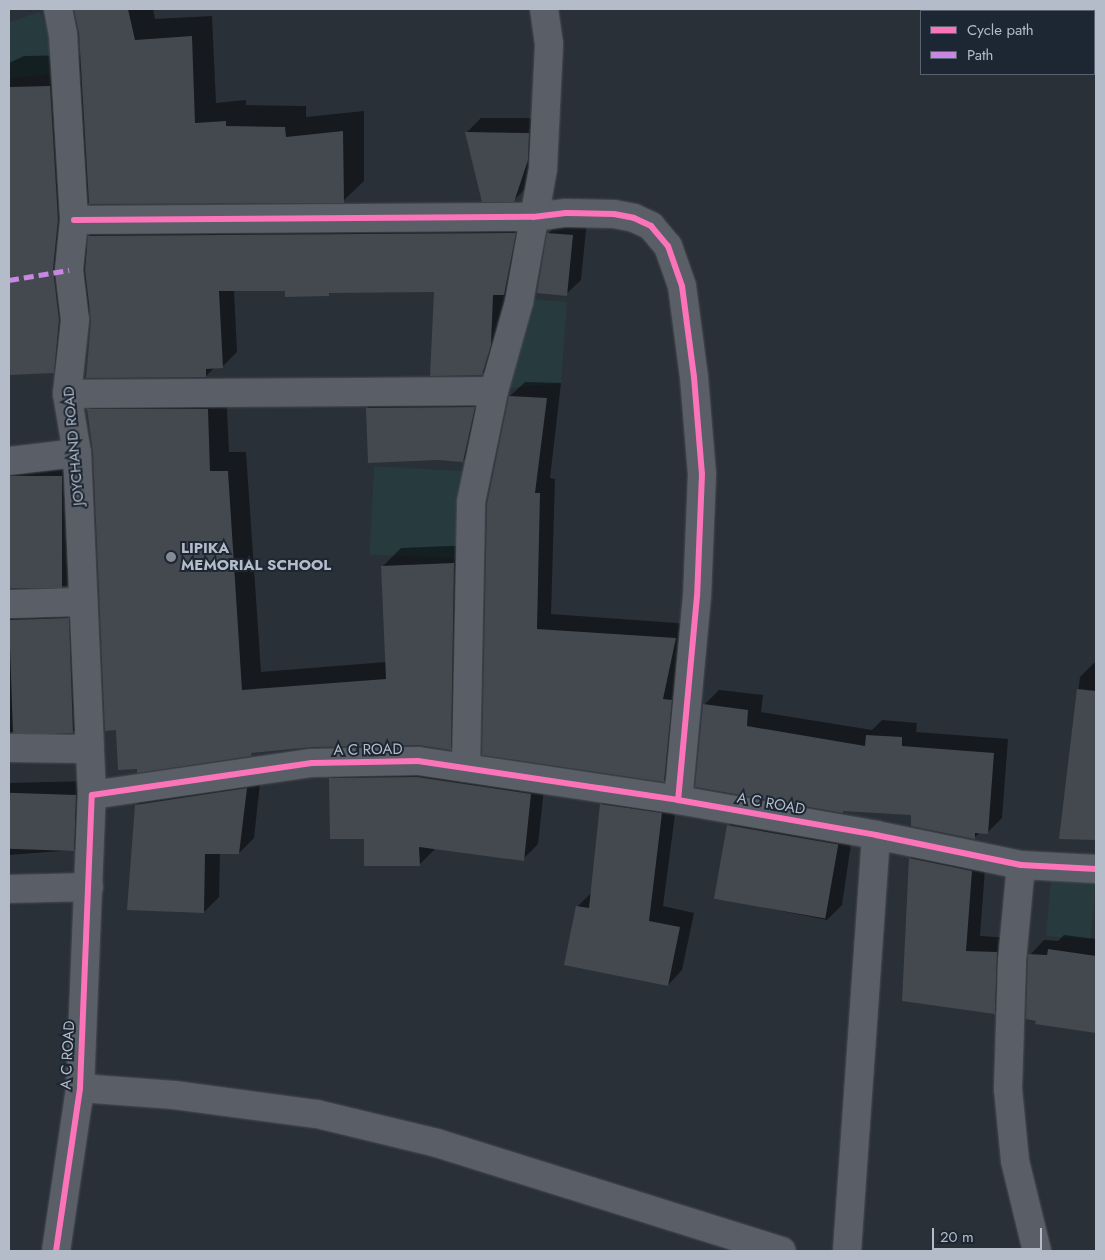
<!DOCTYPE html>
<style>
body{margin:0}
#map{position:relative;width:1105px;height:1260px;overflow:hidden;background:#2a3038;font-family:Jost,sans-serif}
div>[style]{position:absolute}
.green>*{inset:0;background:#273a3e;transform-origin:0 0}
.shadow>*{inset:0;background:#0007}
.building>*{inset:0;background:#444950;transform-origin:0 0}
.roads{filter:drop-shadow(0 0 1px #484c53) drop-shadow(0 0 1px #484c53)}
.minor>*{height:28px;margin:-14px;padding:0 14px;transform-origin:14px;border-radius:14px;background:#5a5e66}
.quiet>*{height:5px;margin-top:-2.5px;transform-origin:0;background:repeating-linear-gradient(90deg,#c787e3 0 10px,transparent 0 15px)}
.cycleway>*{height:6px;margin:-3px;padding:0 3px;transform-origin:3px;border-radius:3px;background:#fb73b8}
.dots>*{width:14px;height:14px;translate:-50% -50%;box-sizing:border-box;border:2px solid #1d2633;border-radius:50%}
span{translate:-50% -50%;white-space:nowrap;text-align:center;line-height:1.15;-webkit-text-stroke:4px #1d2633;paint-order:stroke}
.street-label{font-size:15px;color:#b4bcc9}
.poi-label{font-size:15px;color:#b4bcc9;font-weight:700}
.left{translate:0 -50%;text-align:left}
.frame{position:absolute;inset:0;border:10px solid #b4bcc9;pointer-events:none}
.legend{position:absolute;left:920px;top:10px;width:175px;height:65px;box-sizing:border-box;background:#1d2633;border:1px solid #59626f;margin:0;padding:6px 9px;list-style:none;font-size:15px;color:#b4bcc9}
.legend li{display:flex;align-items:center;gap:10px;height:25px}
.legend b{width:25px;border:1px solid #59626f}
.scale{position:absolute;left:932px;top:1228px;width:110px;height:22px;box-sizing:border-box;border:2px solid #b4bcc9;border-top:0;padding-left:6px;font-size:15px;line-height:18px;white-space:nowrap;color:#b4bcc9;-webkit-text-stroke:4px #1d2633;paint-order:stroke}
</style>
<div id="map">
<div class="green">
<i style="clip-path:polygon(40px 12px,52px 37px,52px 74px,9px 78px,9px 22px)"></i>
<i style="clip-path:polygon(529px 299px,567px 302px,561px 384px,507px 388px)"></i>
<i style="left:463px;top:471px;width:88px;height:89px;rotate:93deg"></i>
<i style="left:1051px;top:879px;width:45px;height:57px;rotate:5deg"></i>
</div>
<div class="shadow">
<i style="clip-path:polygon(76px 9px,153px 9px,155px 19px,212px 16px,216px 103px,246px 100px,246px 105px,306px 106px,306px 117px,364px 111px,364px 181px,343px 201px,88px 203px,85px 236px,87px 250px,89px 236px,104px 221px,530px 218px,519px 279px,507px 291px,505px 330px,497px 359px,482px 374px,435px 290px,332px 291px,328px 295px,286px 289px,234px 290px,237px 352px,223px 366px,215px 367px,206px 376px,92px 321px,90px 306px,85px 339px,53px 372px,9px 374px,9px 63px,24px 56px,81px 55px)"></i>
<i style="clip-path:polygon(481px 118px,543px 118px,529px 185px,514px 200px,466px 133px)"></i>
<i style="clip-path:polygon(563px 219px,587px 220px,581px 280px,566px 294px,548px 234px)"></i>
<i style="clip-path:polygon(525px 382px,561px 383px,550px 478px,555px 479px,551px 614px,690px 624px,678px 766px,664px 781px,483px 754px,510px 396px)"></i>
<i style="clip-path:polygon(226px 390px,229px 452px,246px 452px,261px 672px,386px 662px,382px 567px,401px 548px,473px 545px,469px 730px,450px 749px,418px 744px,312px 746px,254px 752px,251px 755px,94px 452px,89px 410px,108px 391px)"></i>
<i style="clip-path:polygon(489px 392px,478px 446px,463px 461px,367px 408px,382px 393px)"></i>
<i style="clip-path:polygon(9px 462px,77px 462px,81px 571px,67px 586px,9px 587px)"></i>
<i style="clip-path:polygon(83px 604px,88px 717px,73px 732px,9px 732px,9px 618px,22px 605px)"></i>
<i style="clip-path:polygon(1094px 663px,1096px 663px,1096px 839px,1060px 837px,1080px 677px)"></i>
<i style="clip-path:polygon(719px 690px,763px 695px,761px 712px,872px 730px,882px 720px,917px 723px,916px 732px,1008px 739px,1002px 818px,987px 833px,980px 832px,974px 838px,913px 814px,844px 810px,842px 812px,704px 705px)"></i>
<i style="clip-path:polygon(345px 764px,545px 779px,538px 844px,523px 859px,434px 847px,434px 850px,419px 865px,365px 838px,330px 779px)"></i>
<i style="clip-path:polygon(261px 774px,254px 838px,239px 853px,220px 853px,219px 897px,204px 912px,136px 805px,151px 790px)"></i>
<i style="clip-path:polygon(91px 781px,88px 835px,74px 850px,9px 855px,9px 783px)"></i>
<i style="clip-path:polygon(616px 790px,677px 799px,663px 906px,694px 913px,682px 970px,668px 985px,578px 906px,592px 892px,601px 805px)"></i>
<i style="clip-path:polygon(743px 810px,853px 830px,842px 905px,827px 920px,721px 899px,729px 825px)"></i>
<i style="clip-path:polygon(925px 844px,986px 856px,980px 936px,1011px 938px,1009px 998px,994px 1013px,910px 858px)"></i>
<i style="clip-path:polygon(1064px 935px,1096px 939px,1096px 1031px,1037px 1023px,1030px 955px,1044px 940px,1058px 941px)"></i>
</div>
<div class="building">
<i style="clip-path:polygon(74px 9px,128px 9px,135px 40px,192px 36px,195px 123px,226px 121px,226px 126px,285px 127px,286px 137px,343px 131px,344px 203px,89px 204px,79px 33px)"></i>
<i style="clip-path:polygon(50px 86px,58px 220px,53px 269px,59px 320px,54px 373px,9px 375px,9px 87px)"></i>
<i style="clip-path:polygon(465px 132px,529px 133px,528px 160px,514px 202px,482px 202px)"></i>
<i style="clip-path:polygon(516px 233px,504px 295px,493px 295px,491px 345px,482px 375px,430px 376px,434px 292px,329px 293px,329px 296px,285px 297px,285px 291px,219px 291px,223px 368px,206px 369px,206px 377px,86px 378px,91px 321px,85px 270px,88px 236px)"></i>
<i style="clip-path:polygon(547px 233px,573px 235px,567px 296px,537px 293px)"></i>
<i style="clip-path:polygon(509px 396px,547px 398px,535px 493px,540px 493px,537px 629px,676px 638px,663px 699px,672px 700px,664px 782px,482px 755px,487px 504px)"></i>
<i style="clip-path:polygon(475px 407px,463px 462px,438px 460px,368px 463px,366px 408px)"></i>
<i style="clip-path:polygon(87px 409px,208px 409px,210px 471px,228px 471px,242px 690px,386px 679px,381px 566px,454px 563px,451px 750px,418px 745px,312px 747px,252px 753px,251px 756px,137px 773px,137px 769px,118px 770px,116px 730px,105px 731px,93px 452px)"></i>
<i style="left:9px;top:476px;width:53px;height:112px"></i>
<i style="left:69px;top:618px;width:115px;height:60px;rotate:88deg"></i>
<i style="clip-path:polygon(1077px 689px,1096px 691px,1096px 840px,1059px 839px)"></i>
<i style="clip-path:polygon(703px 704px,748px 710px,747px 726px,865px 746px,866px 735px,902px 737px,902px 746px,994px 753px,988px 834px,975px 833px,975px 839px,911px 826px,911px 815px,843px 811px,843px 813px,695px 787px)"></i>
<i style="clip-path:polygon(417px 777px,531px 794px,524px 861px,419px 847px,420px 866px,364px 866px,364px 839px,330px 839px,329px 778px)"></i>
<i style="clip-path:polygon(247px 788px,239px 854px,205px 854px,204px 913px,127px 910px,135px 805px)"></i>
<i style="left:76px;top:795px;width:56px;height:67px;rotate:92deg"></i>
<i style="clip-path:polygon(600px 804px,662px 813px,649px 921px,680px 927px,668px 986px,564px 965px,576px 906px,589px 908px)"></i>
<i style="left:727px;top:825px;width:113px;height:75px;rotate:10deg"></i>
<i style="clip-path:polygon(909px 858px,972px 871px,966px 951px,997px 952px,995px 1014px,902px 1001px)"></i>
<i style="clip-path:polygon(1048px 949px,1096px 956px,1096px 1033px,1035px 1024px,1036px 1021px,1026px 1019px,1028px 954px,1047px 955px)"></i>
</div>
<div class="roads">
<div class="minor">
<i style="left:58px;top:9px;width:25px;rotate:79deg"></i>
<i style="left:63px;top:34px;width:186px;rotate:86.6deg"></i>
<i style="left:74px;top:220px;width:50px;rotate:95.7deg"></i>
<i style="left:69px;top:270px;width:50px;rotate:83.2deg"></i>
<i style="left:75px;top:320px;width:74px;rotate:96.2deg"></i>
<i style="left:67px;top:394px;width:60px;rotate:80.4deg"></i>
<i style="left:77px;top:453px;width:342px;rotate:87.5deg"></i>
<i style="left:983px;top:9px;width:2px;rotate:90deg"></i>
<i style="left:1094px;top:46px;width:2px;rotate:-27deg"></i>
<i style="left:74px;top:220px;width:459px;rotate:-0.4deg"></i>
<i style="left:533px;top:217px;width:33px;rotate:-7deg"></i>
<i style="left:566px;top:213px;width:48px;rotate:1.2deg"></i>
<i style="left:614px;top:214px;width:20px;rotate:11deg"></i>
<i style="left:634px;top:218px;width:19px;rotate:25deg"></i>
<i style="left:651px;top:226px;width:26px;rotate:50deg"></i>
<i style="left:668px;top:246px;width:42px;rotate:70.7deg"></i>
<i style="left:682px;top:286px;width:92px;rotate:82.5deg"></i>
<i style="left:694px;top:377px;width:97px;rotate:85.3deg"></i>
<i style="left:702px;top:474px;width:122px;rotate:92.3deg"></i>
<i style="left:697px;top:596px;width:205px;rotate:95.3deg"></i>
<i style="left:67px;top:394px;width:427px;rotate:-0.4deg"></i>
<i style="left:9px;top:461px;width:68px;rotate:-6.7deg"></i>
<i style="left:9px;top:604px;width:73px;rotate:-1.6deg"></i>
<i style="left:9px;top:748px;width:80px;rotate:0.7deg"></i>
<i style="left:466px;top:768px;width:266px;rotate:-88.9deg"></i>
<i style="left:471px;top:502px;width:113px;rotate:-78.3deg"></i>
<i style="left:494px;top:391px;width:92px;rotate:-74.3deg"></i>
<i style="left:519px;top:302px;width:136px;rotate:-79.8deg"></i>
<i style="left:543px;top:168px;width:124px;rotate:-87.2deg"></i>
<i style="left:549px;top:44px;width:35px;rotate:-98deg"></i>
<i style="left:1021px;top:865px;width:96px;rotate:95.4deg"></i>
<i style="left:1012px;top:961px;width:128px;rotate:91.8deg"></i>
<i style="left:1008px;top:1089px;width:72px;rotate:84.4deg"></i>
<i style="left:1015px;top:1161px;width:93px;rotate:76.3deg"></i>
<i style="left:9px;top:889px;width:80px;rotate:-1.4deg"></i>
<i style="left:80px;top:1088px;width:94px;rotate:4.3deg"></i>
<i style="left:174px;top:1095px;width:144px;rotate:7.6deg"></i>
<i style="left:317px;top:1114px;width:123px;rotate:13.6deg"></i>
<i style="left:437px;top:1143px;width:361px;rotate:17.4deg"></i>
<i style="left:56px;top:1251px;width:165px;rotate:-81.6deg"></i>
<i style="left:80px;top:1088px;width:293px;rotate:-87.7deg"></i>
<i style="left:92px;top:795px;width:222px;rotate:-8.3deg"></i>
<i style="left:312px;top:763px;width:106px;rotate:-1.1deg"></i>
<i style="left:418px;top:761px;width:263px;rotate:8.5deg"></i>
<i style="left:678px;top:800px;width:201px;rotate:10deg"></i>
<i style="left:876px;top:835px;width:148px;rotate:11.7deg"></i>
<i style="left:1021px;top:865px;width:75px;rotate:3.1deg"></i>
<i style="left:847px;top:1251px;width:417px;rotate:-86deg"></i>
</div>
</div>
<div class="quiet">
<i style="left:9px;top:280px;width:61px;rotate:-9.5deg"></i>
</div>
<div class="cycleway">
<i style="left:74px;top:220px;width:459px;rotate:-0.4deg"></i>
<i style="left:533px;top:217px;width:33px;rotate:-7deg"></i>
<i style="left:566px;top:213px;width:48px;rotate:1.2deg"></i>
<i style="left:614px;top:214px;width:20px;rotate:11deg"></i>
<i style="left:634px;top:218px;width:19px;rotate:25deg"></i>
<i style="left:651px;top:226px;width:26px;rotate:50deg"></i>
<i style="left:668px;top:246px;width:42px;rotate:70.7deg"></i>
<i style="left:682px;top:286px;width:92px;rotate:82.5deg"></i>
<i style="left:694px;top:377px;width:97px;rotate:85.3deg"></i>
<i style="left:702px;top:474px;width:122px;rotate:92.3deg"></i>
<i style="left:697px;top:596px;width:205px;rotate:95.3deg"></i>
<i style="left:56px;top:1251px;width:165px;rotate:-81.6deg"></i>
<i style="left:80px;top:1088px;width:293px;rotate:-87.7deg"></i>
<i style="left:92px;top:795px;width:222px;rotate:-8.3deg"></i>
<i style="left:312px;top:763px;width:106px;rotate:-1.1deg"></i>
<i style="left:418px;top:761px;width:263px;rotate:8.5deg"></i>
<i style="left:678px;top:800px;width:201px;rotate:10deg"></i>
<i style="left:876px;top:835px;width:148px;rotate:11.7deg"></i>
<i style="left:1021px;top:865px;width:75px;rotate:3.1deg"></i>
</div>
<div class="dots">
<i style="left:171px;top:557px;background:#848b96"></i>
</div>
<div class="street-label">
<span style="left:74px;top:446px;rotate:-95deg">JOYCHAND ROAD</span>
<span style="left:368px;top:750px;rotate:-1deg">A C ROAD</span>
<span style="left:771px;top:804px;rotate:10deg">A C ROAD</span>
<span style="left:68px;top:1055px;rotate:-87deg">A C ROAD</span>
</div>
<div class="poi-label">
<span class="left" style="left:181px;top:557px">LIPIKA<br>MEMORIAL SCHOOL</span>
</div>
<div class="frame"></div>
<ul class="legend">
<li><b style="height:6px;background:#fb73b8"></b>Cycle path</li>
<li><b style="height:6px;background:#c787e3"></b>Path</li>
</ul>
<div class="scale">20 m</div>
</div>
